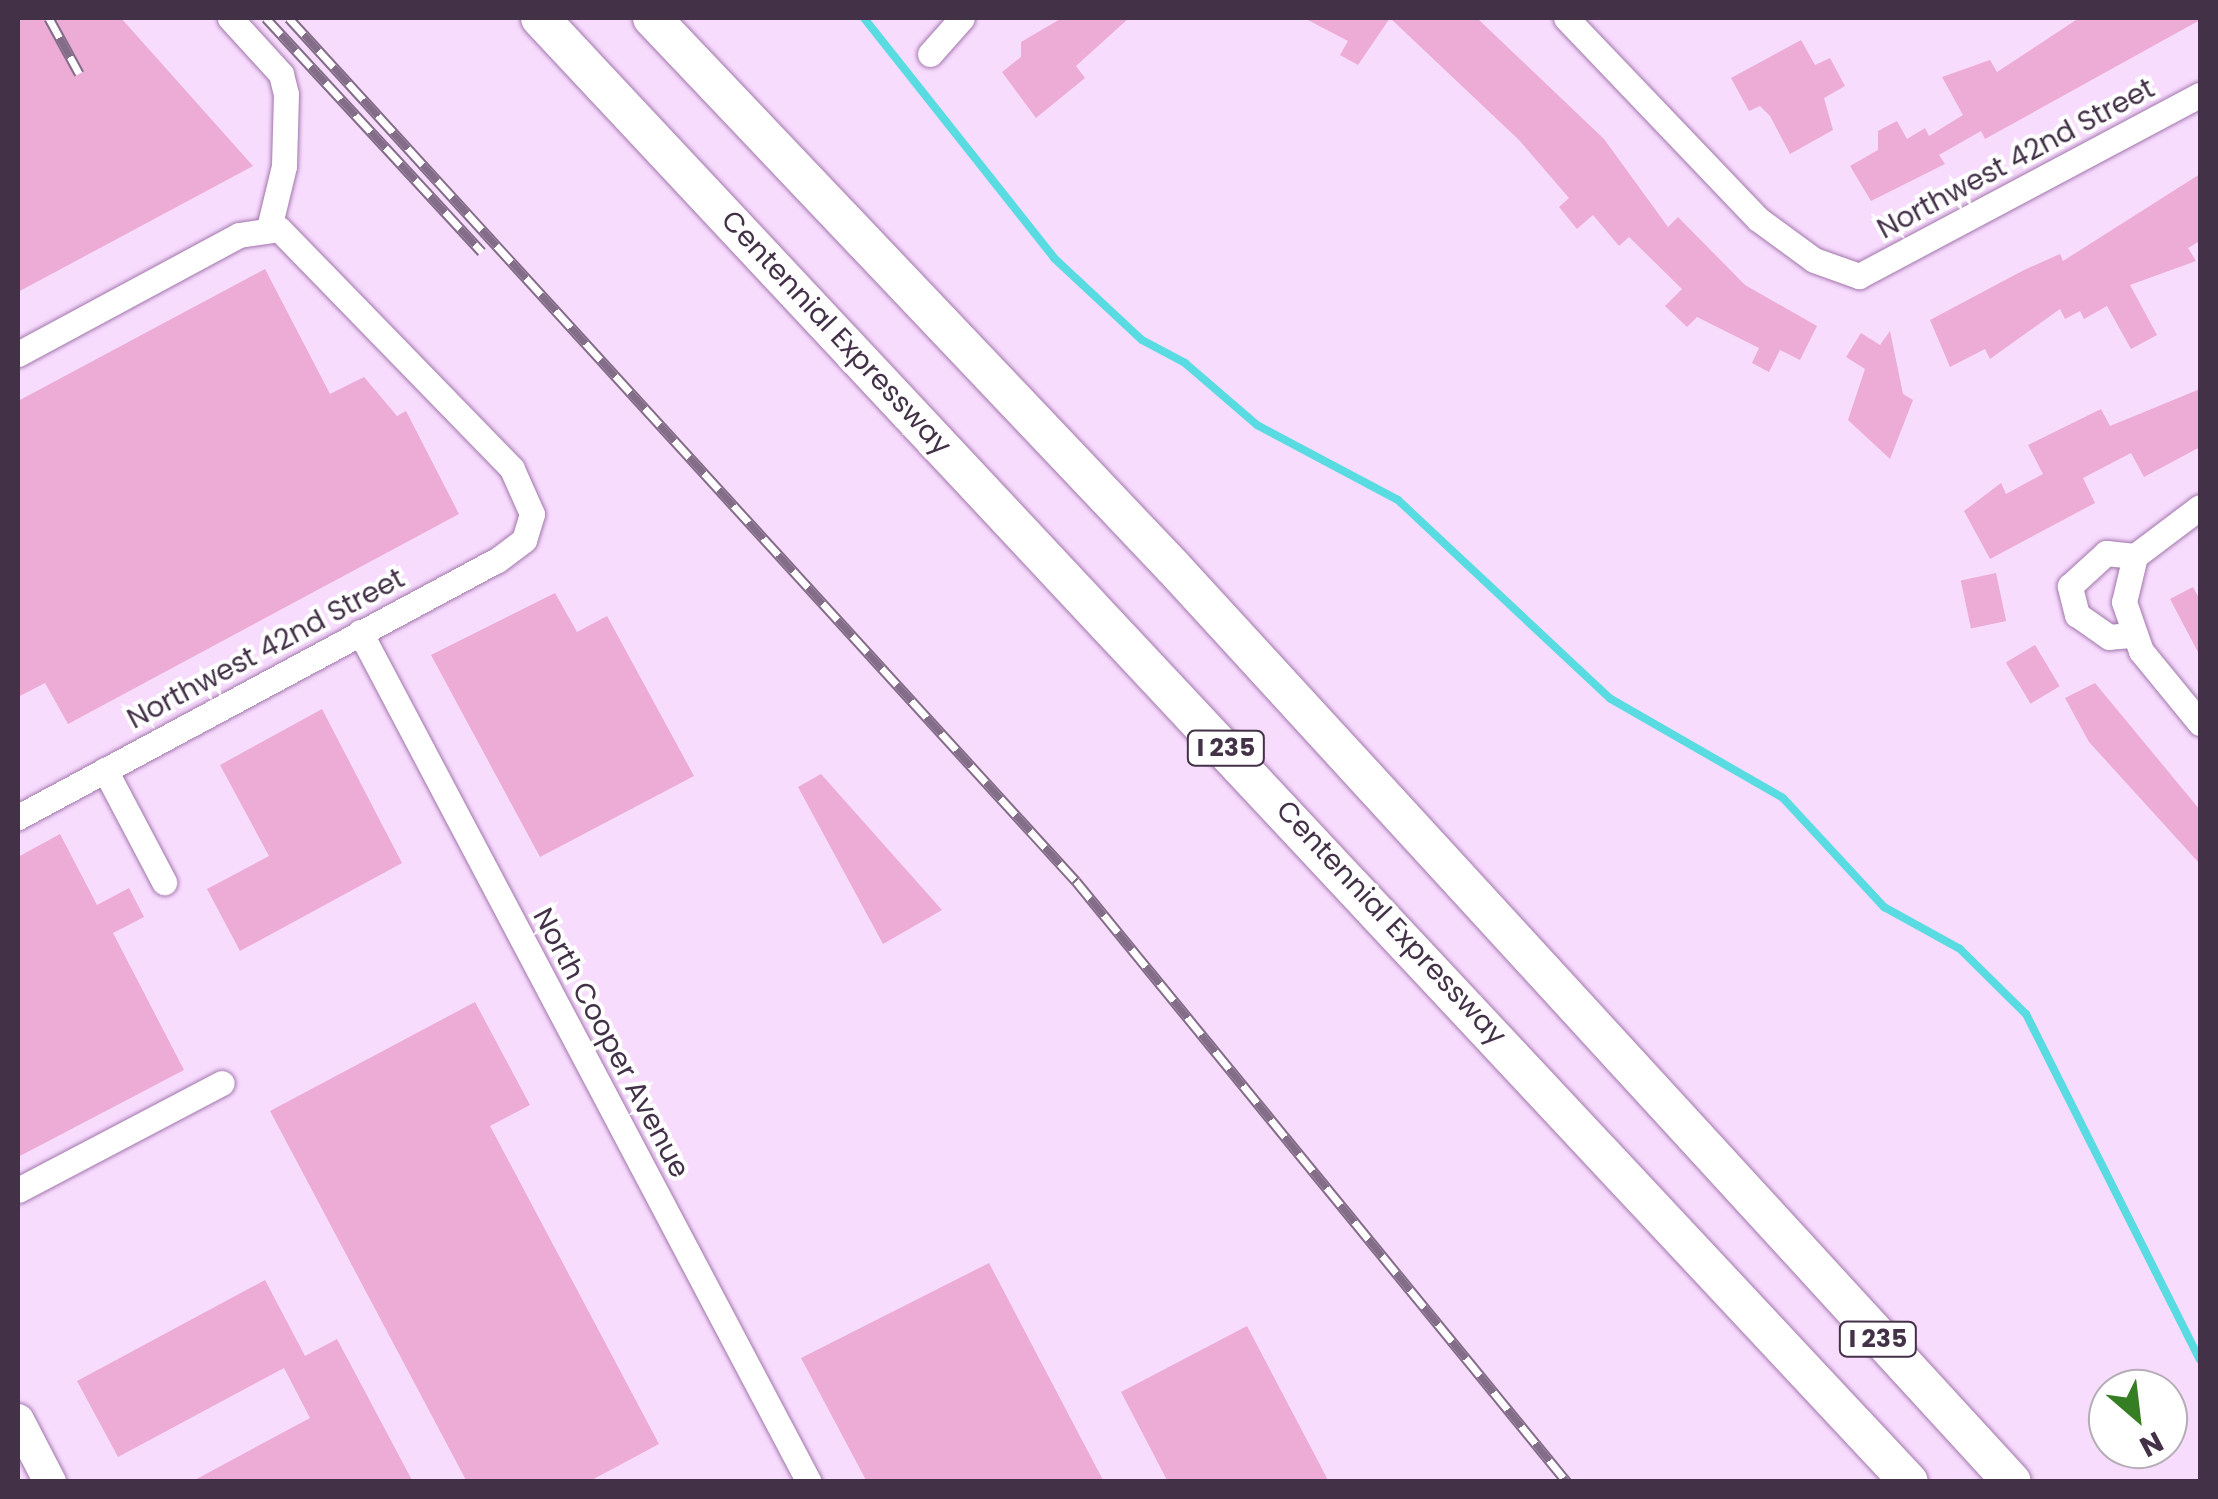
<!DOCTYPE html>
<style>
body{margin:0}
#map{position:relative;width:2218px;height:1499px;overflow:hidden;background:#f8dcfe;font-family:Poppins,sans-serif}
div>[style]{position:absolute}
.stream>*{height:8px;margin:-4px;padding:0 4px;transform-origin:4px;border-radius:4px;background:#59dbe2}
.building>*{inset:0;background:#ecacd6;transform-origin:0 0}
.roads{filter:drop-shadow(0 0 2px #a176ab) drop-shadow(0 0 2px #a176ab)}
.minor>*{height:25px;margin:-12.5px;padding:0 12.5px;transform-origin:12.5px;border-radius:12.5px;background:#fff}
.major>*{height:32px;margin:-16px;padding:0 16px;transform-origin:16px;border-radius:16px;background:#fff}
.highway>*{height:38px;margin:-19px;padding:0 19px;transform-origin:19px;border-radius:19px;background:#fff}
.rail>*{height:11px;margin-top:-5.5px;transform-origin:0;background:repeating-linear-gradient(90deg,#fff 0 22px,#836d88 0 44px);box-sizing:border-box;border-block:2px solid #836d88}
span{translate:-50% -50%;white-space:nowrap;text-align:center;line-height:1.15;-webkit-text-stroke:8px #fff;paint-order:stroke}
.shield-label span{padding:2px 8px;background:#fff;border:2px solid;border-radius:8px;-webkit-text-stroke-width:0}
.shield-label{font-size:25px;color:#433148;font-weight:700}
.street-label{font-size:28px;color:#433148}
.frame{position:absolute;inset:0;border:20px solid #433148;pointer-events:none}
.north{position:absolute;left:2088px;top:1369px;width:100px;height:100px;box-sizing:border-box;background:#fff;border:2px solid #b4adb6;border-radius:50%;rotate:152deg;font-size:28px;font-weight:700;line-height:40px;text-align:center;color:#433148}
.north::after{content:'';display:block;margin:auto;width:35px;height:45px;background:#367e24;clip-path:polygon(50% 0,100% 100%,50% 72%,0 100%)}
</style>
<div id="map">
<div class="stream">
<i style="left:864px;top:18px;width:306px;rotate:51.6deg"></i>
<i style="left:1054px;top:258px;width:120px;rotate:43deg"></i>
<i style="left:1142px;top:340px;width:49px;rotate:28.1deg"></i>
<i style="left:1185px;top:363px;width:95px;rotate:40.7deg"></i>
<i style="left:1257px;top:425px;width:160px;rotate:28deg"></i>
<i style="left:1398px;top:500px;width:291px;rotate:43.1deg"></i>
<i style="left:1611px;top:699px;width:198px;rotate:29.9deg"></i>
<i style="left:1783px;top:798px;width:149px;rotate:47.2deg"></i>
<i style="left:1884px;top:907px;width:87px;rotate:28.9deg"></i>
<i style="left:1960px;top:949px;width:93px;rotate:44.6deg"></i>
<i style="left:2026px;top:1014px;width:387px;rotate:63.3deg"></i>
</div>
<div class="building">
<i style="clip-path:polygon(18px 18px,121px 18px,253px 166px,18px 292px)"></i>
<i style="clip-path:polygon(1062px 18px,1129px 18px,1076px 66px,1085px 78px,1036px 118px,1002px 72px,1021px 57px,1021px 42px)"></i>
<i style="clip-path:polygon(1304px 18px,1477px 18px,1604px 139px,1668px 227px,1678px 217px,1745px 285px,1817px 326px,1800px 360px,1780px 350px,1769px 372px,1752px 363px,1759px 348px,1697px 317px,1687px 327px,1665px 306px,1682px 289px,1629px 237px,1619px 246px,1593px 215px,1577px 229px,1559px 207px,1569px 198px,1519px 140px,1390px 18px,1358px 65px,1340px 55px,1348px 41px)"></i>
<i style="clip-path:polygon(2079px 18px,2200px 20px,1985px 139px,1981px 131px,1939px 155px,1945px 164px,1871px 201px,1850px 166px,1878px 150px,1878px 131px,1897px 121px,1907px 139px,1925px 128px,1929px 136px,1963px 115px,1942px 77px,1990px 60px,1997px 72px)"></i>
<i style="clip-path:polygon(1801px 40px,1815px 65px,1830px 58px,1845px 86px,1824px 98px,1833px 130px,1790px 154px,1770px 116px,1760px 106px,1749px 111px,1731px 78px)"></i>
<i style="clip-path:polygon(2200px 174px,2200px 241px,2188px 248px,2196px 261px,2130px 285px,2157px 335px,2131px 349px,2107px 306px,2084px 319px,2080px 311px,2065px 319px,2060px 309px,1990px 359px,1985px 349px,1950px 367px,1930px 320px,2024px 270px,2060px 254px,2063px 261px)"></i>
<i style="clip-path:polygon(265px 269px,330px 394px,364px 377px,397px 416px,406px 411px,459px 514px,68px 724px,45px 683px,18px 697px,18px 401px)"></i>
<i style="clip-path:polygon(1890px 331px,1903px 394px,1913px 400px,1890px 459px,1848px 420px,1865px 369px,1846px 357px,1861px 333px,1880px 345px)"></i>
<i style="clip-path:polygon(2200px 389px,2200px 447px,2144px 477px,2131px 453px,2083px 478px,2095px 503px,1990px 559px,1964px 511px,2001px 483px,2006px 494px,2043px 474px,2028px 445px,2101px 409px,2110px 426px)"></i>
<i style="left:1996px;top:573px;width:49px;height:36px;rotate:78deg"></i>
<i style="clip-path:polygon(2193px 587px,2200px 600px,2200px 656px,2170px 599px)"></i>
<i style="clip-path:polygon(555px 593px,577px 632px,607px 616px,694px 776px,540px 857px,431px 655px)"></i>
<i style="left:2035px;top:645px;width:48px;height:34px;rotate:59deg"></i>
<i style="clip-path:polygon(2095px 683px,2200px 810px,2200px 864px,2089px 742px,2065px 698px)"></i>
<i style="clip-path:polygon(322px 709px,402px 863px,240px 951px,207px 889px,269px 856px,220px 765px)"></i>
<i style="clip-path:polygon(821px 774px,942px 910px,883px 944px,798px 787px)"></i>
<i style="clip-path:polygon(60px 834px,97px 905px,129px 888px,144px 917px,113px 933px,184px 1070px,18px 1157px,18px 857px)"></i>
<i style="clip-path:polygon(475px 1002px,530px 1105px,490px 1126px,659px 1444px,588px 1482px,467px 1482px,270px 1111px)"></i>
<i style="clip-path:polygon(989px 1263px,1104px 1482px,867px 1482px,801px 1358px)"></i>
<i style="clip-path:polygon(265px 1280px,305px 1356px,337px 1339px,413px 1482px,191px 1482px,310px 1418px,284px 1368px,118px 1457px,77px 1381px)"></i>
<i style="clip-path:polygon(1247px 1326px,1329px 1482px,1168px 1482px,1121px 1392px)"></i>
</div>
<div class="roads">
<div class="minor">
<i style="left:230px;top:18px;width:76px;rotate:47.7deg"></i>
<i style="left:281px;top:74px;width:21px;rotate:76deg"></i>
<i style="left:286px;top:94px;width:72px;rotate:91.6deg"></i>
<i style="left:284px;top:166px;width:64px;rotate:103.6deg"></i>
<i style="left:1566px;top:18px;width:278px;rotate:46.3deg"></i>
<i style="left:1758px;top:219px;width:69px;rotate:36.2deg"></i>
<i style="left:1814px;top:260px;width:48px;rotate:19.6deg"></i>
<i style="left:1859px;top:276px;width:386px;rotate:-28deg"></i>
<i style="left:930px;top:54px;width:48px;rotate:-48.4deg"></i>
<i style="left:18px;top:354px;width:251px;rotate:-28.3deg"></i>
<i style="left:239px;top:235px;width:40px;rotate:-8.5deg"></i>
<i style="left:279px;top:229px;width:334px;rotate:45.8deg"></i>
<i style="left:512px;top:469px;width:49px;rotate:66deg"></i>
<i style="left:532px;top:514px;width:27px;rotate:107deg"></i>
<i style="left:524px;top:540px;width:34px;rotate:143deg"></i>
<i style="left:497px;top:560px;width:544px;rotate:151.78deg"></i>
<i style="left:2200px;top:507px;width:81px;rotate:143deg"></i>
<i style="left:2135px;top:556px;width:47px;rotate:103.4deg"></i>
<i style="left:2124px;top:602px;width:52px;rotate:70.9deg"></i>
<i style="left:2141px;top:651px;width:93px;rotate:50.7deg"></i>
<i style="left:360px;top:632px;width:961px;rotate:62.16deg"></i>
<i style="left:2131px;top:635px;width:22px;rotate:175deg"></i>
<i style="left:2109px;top:637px;width:39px;rotate:-145deg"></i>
<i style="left:2077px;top:615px;width:30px;rotate:-104deg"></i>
<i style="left:2070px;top:586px;width:49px;rotate:-42.5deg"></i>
<i style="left:2106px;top:553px;width:29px;rotate:6deg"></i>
<i style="left:105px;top:770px;width:127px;rotate:62.2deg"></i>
<i style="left:18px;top:1190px;width:230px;rotate:-27.7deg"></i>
</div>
<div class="major">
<i style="left:18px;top:1420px;width:70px;rotate:62.7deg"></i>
</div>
<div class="highway">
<i style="left:540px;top:18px;width:2004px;rotate:46.92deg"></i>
<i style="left:652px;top:18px;width:757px;rotate:46.5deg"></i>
<i style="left:1173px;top:567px;width:1241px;rotate:47.48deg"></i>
</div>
</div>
<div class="rail">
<i style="left:49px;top:18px;width:63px;rotate:61.4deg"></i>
<i style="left:266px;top:18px;width:318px;rotate:47.3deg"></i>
<i style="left:289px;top:18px;width:1168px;rotate:47.64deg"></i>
<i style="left:1076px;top:881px;width:776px;rotate:50.75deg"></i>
</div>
<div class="shield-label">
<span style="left:1226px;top:748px">I 235</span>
<span style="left:1878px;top:1339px">I 235</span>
</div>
<div class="street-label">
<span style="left:2016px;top:159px;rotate:-28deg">Northwest 42nd Street</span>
<span style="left:836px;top:333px;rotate:47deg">Centennial Expressway</span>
<span style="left:266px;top:649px;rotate:-28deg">Northwest 42nd Street</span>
<span style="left:1391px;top:923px;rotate:47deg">Centennial Expressway</span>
<span style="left:611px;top:1043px;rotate:62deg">North Cooper Avenue</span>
</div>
<div class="frame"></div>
<div class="north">N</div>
</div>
